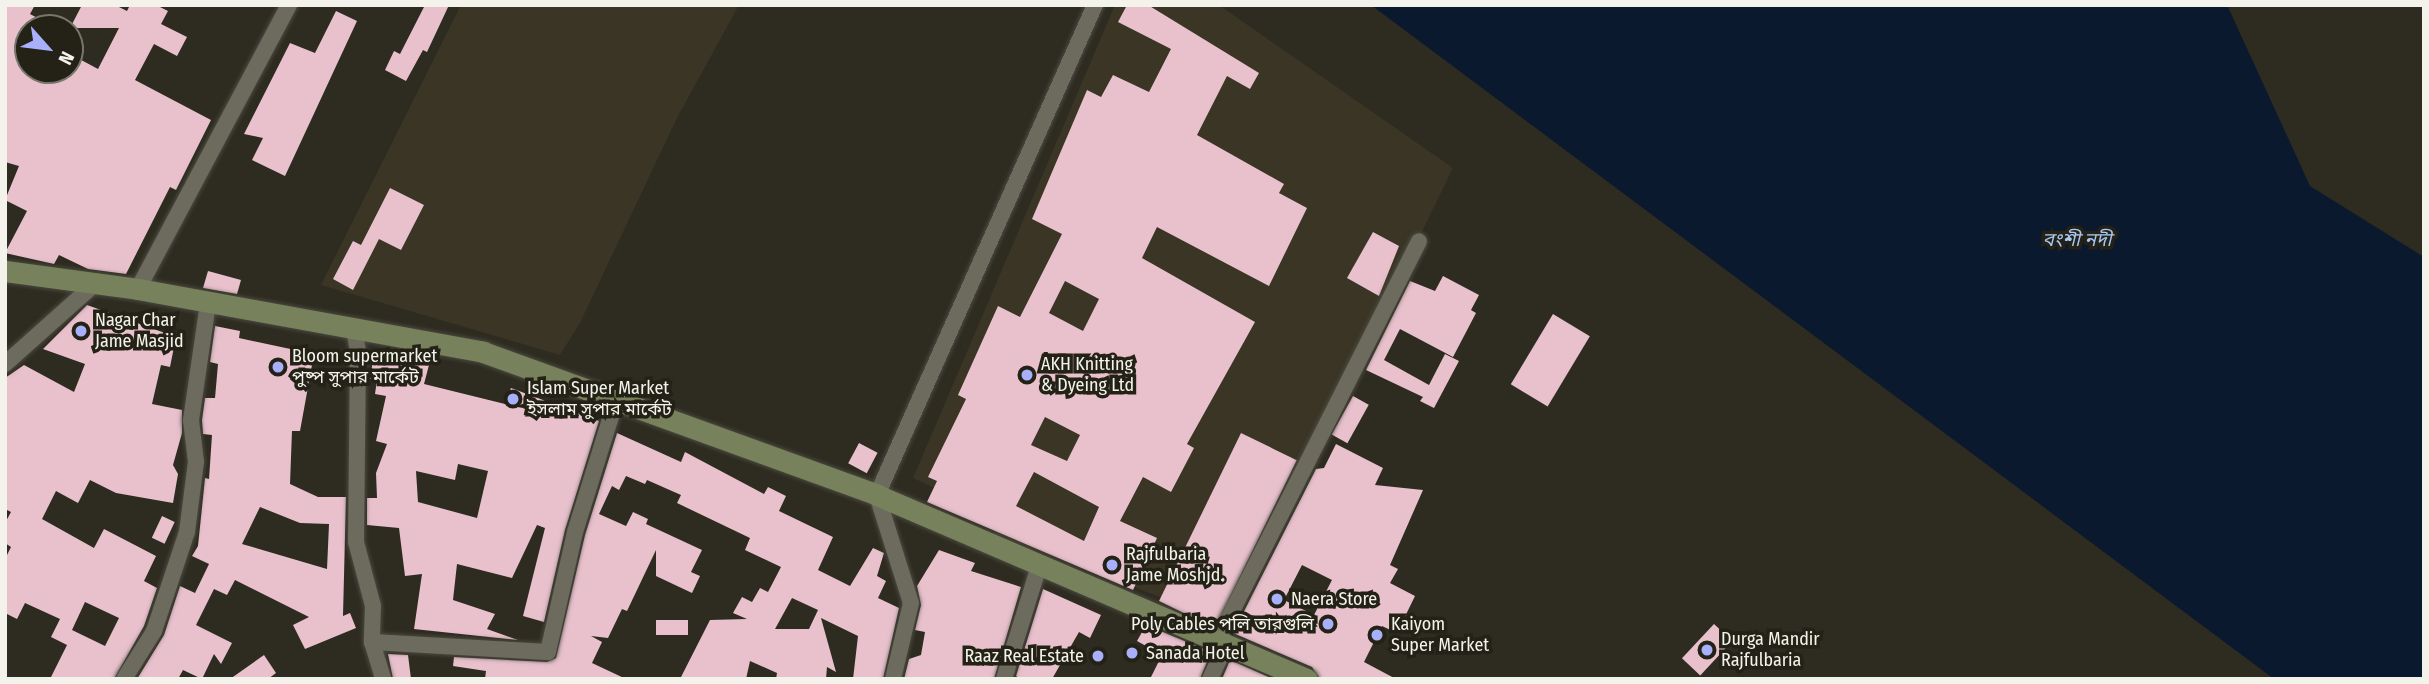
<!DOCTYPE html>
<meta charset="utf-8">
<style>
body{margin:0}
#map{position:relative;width:2429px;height:684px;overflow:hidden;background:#2e2b20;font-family:"Fira Sans Condensed","Noto Sans Bengali",sans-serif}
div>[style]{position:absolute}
.built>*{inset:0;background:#3a3524}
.water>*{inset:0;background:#0b192e}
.building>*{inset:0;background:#e8c1cd;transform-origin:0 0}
.roads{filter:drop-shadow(0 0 2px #4b4a40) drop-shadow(0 0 2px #4b4a40)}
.street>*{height:16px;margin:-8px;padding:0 8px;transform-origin:8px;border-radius:8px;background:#6d6a5e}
.secondary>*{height:21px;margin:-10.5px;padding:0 10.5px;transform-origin:10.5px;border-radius:10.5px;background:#77825d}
.dots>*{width:19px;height:19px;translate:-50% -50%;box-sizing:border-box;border:4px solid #242217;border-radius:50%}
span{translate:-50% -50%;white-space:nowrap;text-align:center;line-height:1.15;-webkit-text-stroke:7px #242217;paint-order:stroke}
.poi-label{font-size:18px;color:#f4f3eb}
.left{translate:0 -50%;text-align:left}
.right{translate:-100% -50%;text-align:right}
.water-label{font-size:19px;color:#a8c8f8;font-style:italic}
.frame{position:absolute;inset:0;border:7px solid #f4f3eb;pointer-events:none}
.north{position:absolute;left:14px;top:14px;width:70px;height:70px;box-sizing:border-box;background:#242217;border:2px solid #77766c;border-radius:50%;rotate:118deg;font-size:19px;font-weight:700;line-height:28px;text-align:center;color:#f4f3eb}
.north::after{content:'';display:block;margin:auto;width:24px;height:32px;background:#a8b0fc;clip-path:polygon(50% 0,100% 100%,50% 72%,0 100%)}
</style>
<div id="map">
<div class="built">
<i style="clip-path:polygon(461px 5px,739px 5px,677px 118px,580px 323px,560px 355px,321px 285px)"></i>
<i style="clip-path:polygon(1115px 5px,1219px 5px,1453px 168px,1231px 624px,994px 534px,1001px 519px,913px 478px)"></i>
</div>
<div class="water">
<i style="clip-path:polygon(1371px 5px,2228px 7px,2310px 186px,2424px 257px,2424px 679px,2274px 679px)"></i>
</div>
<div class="building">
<i style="clip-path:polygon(5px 5px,35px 5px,30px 14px,56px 28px,20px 28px,28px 32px,28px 70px,70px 70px,70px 54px,98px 69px,119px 28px,70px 28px,82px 5px,115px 5px,127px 11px,130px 5px,156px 5px,168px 11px,161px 24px,187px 37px,177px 56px,154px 44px,135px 80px,211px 120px,176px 190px,170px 187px,126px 274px,88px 269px,59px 255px,54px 264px,5px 253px,27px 211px,5px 200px,19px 166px,5px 162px)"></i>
<i style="clip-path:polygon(425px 5px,449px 5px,427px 52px,423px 50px,406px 81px,385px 70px,394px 51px,400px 54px)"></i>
<i style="clip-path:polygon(evenodd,1127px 5px,1148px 5px,1259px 73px,1250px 89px,1227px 76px,1197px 135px,1284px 184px,1279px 193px,1307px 208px,1269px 286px,1157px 227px,1142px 258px,1255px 322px,1187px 444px,1194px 448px,1171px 492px,1143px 477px,1120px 521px,1157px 538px,1133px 590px,927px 502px,937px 481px,928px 477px,966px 399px,958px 395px,998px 306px,1020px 317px,1062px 234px,1032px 219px,1087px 90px,1101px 97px,1113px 75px,1149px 92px,1171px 49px,1118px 22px,1127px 5px,1065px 281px,1099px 299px,1083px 331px,1049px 313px,1065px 281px,1127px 5px,1045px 417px,1080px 435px,1067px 461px,1031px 445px,1045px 417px,1127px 5px,1034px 472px,1099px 507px,1084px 541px,1016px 506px,1034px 472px)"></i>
<i style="clip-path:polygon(336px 11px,357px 21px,285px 176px,252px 160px,263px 138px,244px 134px,290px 43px,315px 53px)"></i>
<i style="clip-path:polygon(390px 188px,424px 205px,401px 250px,379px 239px,353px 290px,333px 279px,353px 241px,361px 245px)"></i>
<i style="clip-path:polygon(1373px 232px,1399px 246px,1379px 296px,1347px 278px)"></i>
<i style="clip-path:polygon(208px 271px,241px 280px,237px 294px,203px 288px)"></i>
<i style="clip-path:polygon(1443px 276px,1479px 295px,1471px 310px,1476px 313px,1453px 357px,1400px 329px,1384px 360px,1429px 385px,1445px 354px,1459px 361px,1434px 408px,1420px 401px,1423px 397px,1366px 370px,1410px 281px,1435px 291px)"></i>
<i style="clip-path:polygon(evenodd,87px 305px,176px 337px,170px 367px,161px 365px,152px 404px,182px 410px,182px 433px,173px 465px,178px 474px,173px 503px,116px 493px,90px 480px,78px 503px,56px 491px,42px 519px,94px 548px,104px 529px,156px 556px,144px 581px,157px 588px,144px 626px,114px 679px,50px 679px,67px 645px,51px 637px,60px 619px,25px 603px,17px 619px,5px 613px,5px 559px,11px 547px,5px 543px,5px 523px,11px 512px,5px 509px,5px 378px,24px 365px,74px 392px,85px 364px,43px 349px,87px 305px,85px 602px,119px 618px,105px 646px,72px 630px,85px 602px)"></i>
<i style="left:1553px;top:314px;width:43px;height:82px;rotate:31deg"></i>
<i style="clip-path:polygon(evenodd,215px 326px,240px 331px,239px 338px,314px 354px,300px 431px,292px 431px,290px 484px,318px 497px,346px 497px,343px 616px,350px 613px,356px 628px,305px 649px,293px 625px,309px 617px,235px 580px,227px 595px,214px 589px,196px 625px,232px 643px,221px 664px,214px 654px,202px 679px,183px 670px,178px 679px,137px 679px,164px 635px,180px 586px,195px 593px,209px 564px,192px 556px,198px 546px,205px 478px,209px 479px,212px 435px,203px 434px,202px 420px,205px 398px,215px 398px,218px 364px,210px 362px,215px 326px,260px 507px,300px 523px,329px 524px,327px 569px,242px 544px,260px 507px)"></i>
<i style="clip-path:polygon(evenodd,374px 353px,429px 365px,424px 384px,505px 404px,511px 388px,599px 421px,565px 530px,544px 622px,523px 616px,545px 528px,537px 525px,512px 578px,457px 564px,453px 600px,495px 614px,487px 629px,518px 640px,414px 629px,422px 574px,405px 576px,399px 528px,367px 525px,367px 498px,377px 498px,376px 473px,387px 444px,376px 441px,386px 396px,375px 394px,377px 380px,370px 379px,374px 353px,458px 464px,488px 471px,477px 518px,418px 502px,416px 471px,455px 480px,458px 464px)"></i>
<i style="left:1353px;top:396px;width:18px;height:44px;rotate:29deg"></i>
<i style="clip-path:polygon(evenodd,617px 433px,681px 462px,685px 452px,764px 494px,768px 487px,786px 496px,779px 511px,833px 537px,818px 570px,850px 586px,873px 548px,884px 553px,877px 576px,886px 581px,878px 598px,899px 608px,883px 679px,853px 679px,858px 636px,821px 618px,836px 672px,827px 667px,826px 679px,776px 679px,777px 673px,750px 661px,746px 679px,680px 679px,710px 620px,747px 619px,733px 613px,742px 597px,752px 602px,760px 588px,768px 592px,781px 567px,745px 550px,750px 538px,677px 503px,681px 495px,647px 480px,645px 484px,626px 476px,619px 490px,612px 486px,599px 514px,626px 526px,633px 512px,648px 519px,646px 524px,702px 550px,691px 572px,700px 576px,692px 593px,656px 576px,656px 550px,627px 611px,622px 609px,608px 638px,591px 636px,602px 642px,592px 663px,626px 679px,485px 679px,486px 671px,453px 666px,454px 657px,547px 662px,556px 658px,585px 535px,617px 433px,792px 598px,818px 610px,809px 629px,775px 629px,792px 598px)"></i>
<i style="left:1241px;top:433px;width:62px;height:187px;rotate:26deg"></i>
<i style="left:859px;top:443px;width:21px;height:23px;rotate:28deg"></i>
<i style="clip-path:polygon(evenodd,1336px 444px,1383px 468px,1375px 485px,1423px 490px,1390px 565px,1398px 569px,1390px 583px,1415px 596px,1397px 633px,1382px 626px,1364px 662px,1396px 679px,1320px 679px,1312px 667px,1233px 633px,1316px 469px,1324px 468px,1336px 444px,1302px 565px,1332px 580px,1314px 615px,1284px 600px,1302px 565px)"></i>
<i style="left:162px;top:516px;width:14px;height:24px;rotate:25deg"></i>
<i style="clip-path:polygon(939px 550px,975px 563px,971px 571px,1021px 587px,994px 679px,904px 679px,909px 659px,921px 655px,925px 632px,915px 630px,921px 605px,917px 586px)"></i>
<i style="clip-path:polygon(1043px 589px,1101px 615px,1090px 638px,1079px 632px,1052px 679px,1020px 679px,1016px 676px)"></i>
<i style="left:688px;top:620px;width:15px;height:32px;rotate:90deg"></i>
<i style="left:1714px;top:624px;width:25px;height:47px;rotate:43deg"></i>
<i style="clip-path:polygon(1146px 625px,1211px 652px,1200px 679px,1150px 679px,1162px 655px,1137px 641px)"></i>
<i style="clip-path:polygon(388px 654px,408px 655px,411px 679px,393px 679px)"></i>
<i style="clip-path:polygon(264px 655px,276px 673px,268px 679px,230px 679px)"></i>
<i style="clip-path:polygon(1230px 660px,1273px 679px,1222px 679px)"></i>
</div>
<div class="roads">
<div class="street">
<i style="left:138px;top:289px;width:322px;rotate:-62deg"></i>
<i style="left:354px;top:329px;width:23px;rotate:80deg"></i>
<i style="left:358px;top:352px;width:190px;rotate:90.6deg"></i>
<i style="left:356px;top:542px;width:66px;rotate:75.1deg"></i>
<i style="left:373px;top:606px;width:36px;rotate:92deg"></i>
<i style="left:372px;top:642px;width:39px;rotate:73deg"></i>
<i style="left:5px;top:364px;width:122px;rotate:-41.7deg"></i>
<i style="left:372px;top:642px;width:176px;rotate:3.3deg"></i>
<i style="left:548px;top:652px;width:123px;rotate:-77.3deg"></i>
<i style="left:575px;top:532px;width:141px;rotate:-72.7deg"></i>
<i style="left:1216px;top:643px;width:450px;rotate:-63.2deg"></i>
<i style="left:124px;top:679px;width:57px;rotate:-58deg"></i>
<i style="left:154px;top:631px;width:104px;rotate:-71.6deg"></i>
<i style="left:187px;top:532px;width:71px;rotate:-82.7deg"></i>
<i style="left:196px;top:462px;width:42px;rotate:-96.8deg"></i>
<i style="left:191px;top:420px;width:118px;rotate:-81.7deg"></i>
<i style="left:893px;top:679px;width:78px;rotate:-76.7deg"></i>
<i style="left:911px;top:603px;width:113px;rotate:-107.5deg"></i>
<i style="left:877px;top:495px;width:536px;rotate:-66.02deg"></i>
<i style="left:1004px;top:679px;width:118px;rotate:-72.8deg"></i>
<i style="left:1210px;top:679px;width:35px;rotate:-65deg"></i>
</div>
<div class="secondary">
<i style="left:5px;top:271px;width:134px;rotate:7.7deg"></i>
<i style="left:138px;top:289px;width:351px;rotate:10.3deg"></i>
<i style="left:483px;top:352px;width:419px;rotate:19.9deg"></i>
<i style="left:877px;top:495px;width:468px;rotate:23.2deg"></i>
</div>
</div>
<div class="dots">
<i style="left:81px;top:331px;background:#a8b0fc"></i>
<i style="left:278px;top:367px;background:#a8b0fc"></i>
<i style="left:1027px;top:375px;background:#a8b0fc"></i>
<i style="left:513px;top:399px;background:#a8b0fc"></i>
<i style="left:1112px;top:565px;background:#a8b0fc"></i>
<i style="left:1277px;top:599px;background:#a8b0fc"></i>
<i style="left:1328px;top:624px;background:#a8b0fc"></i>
<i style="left:1377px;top:635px;background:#a8b0fc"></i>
<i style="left:1707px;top:650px;background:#a8b0fc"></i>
<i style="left:1132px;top:653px;background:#a8b0fc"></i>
<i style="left:1098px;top:656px;background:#a8b0fc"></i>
</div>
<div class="poi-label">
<span class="left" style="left:95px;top:331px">Nagar Char<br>Jame Masjid</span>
<span class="left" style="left:292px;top:367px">Bloom supermarket<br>পুষ্প সুপার মার্কেট</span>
<span class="left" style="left:1041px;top:375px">AKH Knitting<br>&amp; Dyeing Ltd</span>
<span class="left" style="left:527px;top:399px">Islam Super Market<br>ইসলাম সুপার মার্কেট</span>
<span class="left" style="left:1126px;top:565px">Rajfulbaria<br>Jame Moshjd.</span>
<span class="left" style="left:1291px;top:599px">Naera Store</span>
<span class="right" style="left:1314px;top:624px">Poly Cables পলি তারগুলি</span>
<span class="left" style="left:1391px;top:635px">Kaiyom<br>Super Market</span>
<span class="left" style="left:1721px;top:650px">Durga Mandir<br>Rajfulbaria</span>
<span class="left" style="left:1146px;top:653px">Sanada Hotel</span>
<span class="right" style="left:1084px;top:656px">Raaz Real Estate</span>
</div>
<div class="water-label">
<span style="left:2077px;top:240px">বংশী নদী</span>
</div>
<div class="frame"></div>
<div class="north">N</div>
</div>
